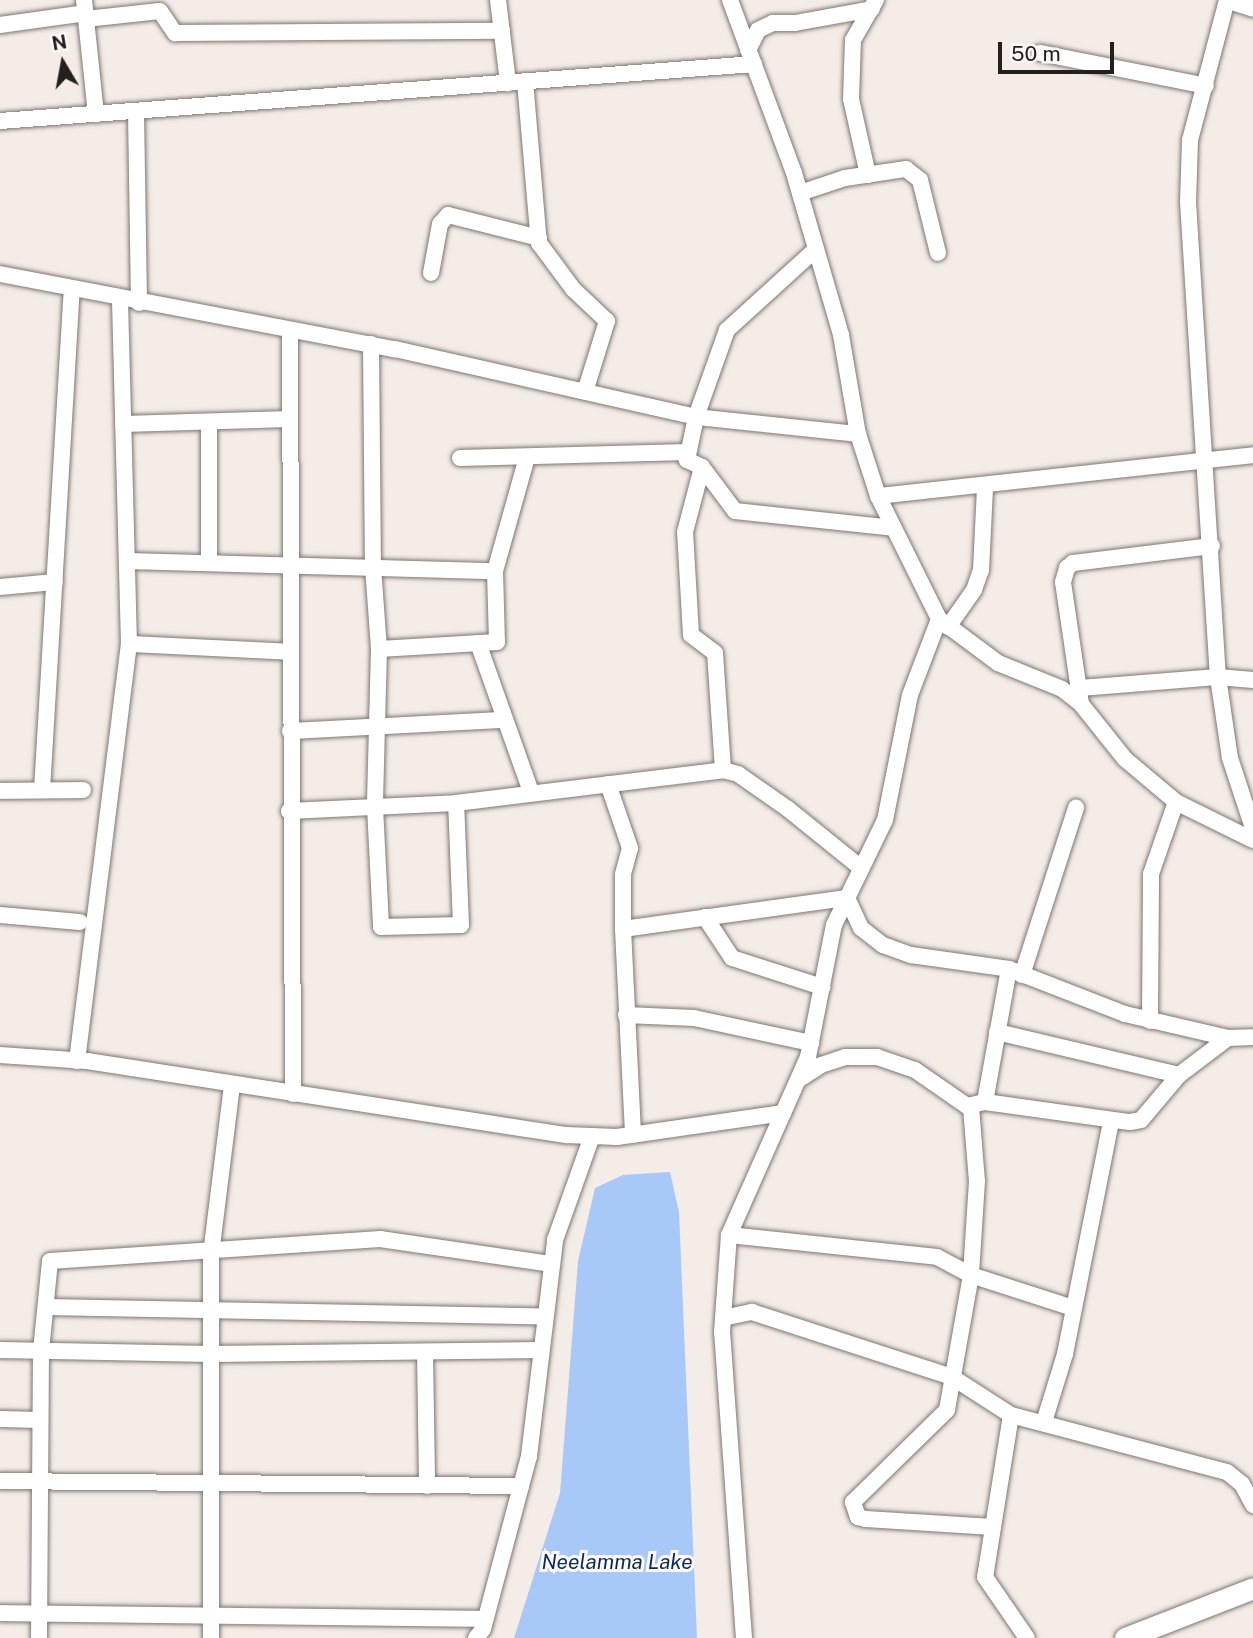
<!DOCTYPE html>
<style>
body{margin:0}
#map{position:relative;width:1253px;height:1638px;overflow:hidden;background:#f4ece7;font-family:"Public Sans",sans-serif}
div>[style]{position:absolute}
.water>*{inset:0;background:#a8c9f7}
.roads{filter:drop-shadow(0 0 2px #7d7672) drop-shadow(0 0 2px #7d7672)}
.minor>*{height:16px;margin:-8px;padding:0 8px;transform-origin:8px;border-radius:8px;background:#fff}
.tertiary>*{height:21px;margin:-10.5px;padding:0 10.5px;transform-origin:10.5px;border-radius:10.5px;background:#fff}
span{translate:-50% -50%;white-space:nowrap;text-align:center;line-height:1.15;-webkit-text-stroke:6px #fffaf7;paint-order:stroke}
.water-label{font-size:21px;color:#062b59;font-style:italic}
.north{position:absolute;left:28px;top:28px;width:70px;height:70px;-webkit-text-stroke:5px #fffaf7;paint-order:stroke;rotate:350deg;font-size:19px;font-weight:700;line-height:28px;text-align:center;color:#23201e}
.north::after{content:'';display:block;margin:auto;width:24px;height:32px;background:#23201e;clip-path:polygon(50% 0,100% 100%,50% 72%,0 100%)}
.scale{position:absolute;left:998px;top:42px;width:116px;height:32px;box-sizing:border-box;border:4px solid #23201e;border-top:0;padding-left:9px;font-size:21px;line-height:24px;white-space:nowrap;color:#23201e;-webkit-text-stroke:5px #fffaf7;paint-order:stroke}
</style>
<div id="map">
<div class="water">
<i style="clip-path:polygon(670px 1172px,679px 1212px,697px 1638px,514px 1638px,560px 1493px,578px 1261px,595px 1188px,623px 1175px)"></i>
</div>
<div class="roads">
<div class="minor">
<i style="left:84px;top:0;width:115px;rotate:84deg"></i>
<i style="left:498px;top:0;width:84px;rotate:83.1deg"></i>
<i style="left:730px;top:0;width:184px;rotate:69.7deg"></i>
<i style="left:794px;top:173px;width:169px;rotate:73.8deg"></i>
<i style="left:841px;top:335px;width:100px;rotate:80.3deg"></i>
<i style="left:858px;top:434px;width:65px;rotate:72.1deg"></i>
<i style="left:878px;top:496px;width:137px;rotate:63.6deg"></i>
<i style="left:939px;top:619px;width:74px;rotate:36.7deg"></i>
<i style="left:998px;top:663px;width:69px;rotate:22.1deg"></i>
<i style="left:1062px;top:689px;width:24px;rotate:38deg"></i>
<i style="left:1081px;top:704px;width:70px;rotate:51.3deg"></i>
<i style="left:1125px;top:759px;width:67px;rotate:40.1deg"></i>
<i style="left:1176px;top:802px;width:86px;rotate:26.3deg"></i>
<i style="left:1227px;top:0;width:145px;rotate:104.8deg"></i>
<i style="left:1190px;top:140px;width:62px;rotate:91.8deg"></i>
<i style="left:1188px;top:202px;width:476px;rotate:86.4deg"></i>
<i style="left:1218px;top:677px;width:82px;rotate:81.6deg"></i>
<i style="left:1230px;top:758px;width:74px;rotate:71.8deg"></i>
<i style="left:86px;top:19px;width:74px;rotate:-6.2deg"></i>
<i style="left:160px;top:11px;width:27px;rotate:56deg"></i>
<i style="left:175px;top:33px;width:327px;rotate:-0.4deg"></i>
<i style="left:0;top:25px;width:87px;rotate:-7.9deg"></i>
<i style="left:748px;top:50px;width:22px;rotate:-63deg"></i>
<i style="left:758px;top:30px;width:17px;rotate:-25deg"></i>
<i style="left:773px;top:23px;width:22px"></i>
<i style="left:795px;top:23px;width:78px;rotate:-10.3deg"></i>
<i style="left:1040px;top:53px;width:169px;rotate:11.2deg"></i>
<i style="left:525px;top:81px;width:163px;rotate:85.1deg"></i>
<i style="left:539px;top:243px;width:57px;rotate:53.5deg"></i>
<i style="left:573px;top:289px;width:47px;rotate:43.3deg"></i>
<i style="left:607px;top:321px;width:74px;rotate:107.2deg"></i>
<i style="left:136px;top:111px;width:192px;rotate:89.1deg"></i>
<i style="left:0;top:121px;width:756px;rotate:-4.32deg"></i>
<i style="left:868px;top:175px;width:78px;rotate:-102.6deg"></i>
<i style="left:851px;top:99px;width:59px;rotate:-88.1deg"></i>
<i style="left:853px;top:40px;width:46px;rotate:-60.1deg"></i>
<i style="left:800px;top:193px;width:47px;rotate:-18.4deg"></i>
<i style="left:845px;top:178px;width:62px;rotate:-8.4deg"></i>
<i style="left:906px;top:169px;width:18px;rotate:38deg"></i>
<i style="left:920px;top:180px;width:75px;rotate:76.1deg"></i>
<i style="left:431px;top:273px;width:50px;rotate:-79.6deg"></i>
<i style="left:440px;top:224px;width:12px;rotate:-48deg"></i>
<i style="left:448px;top:215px;width:94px;rotate:14.2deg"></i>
<i style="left:0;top:274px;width:402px;rotate:10.8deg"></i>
<i style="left:395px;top:349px;width:309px;rotate:12.7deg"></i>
<i style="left:696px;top:417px;width:163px;rotate:6deg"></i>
<i style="left:290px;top:330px;width:764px;rotate:89.78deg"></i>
<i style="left:371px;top:344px;width:223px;rotate:89.5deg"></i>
<i style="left:373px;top:567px;width:82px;rotate:85.8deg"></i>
<i style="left:379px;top:649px;width:158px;rotate:91.5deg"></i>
<i style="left:375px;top:807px;width:120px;rotate:87.1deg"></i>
<i style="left:381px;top:927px;width:80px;rotate:-1.4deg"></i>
<i style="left:461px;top:925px;width:122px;rotate:-92.3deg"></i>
<i style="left:123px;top:424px;width:167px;rotate:-1.7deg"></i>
<i style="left:460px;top:458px;width:228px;rotate:-1.5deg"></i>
<i style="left:702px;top:467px;width:55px;rotate:53.1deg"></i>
<i style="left:735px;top:511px;width:159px;rotate:6.1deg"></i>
<i style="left:878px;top:496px;width:377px;rotate:-6.2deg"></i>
<i style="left:127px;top:561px;width:368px;rotate:1.6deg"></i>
<i style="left:495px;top:571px;width:71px;rotate:88.4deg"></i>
<i style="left:497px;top:642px;width:118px;rotate:176.6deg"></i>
<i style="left:209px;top:562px;width:140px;rotate:-90deg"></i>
<i style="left:495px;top:571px;width:118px;rotate:-74.3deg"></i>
<i style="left:0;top:587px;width:55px;rotate:-5.2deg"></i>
<i style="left:948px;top:627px;width:45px;rotate:-54.9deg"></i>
<i style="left:974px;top:590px;width:21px;rotate:-71deg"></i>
<i style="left:981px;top:570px;width:83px;rotate:-87.2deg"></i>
<i style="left:478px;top:643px;width:158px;rotate:70.4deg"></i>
<i style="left:129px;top:644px;width:162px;rotate:2.8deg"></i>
<i style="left:1080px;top:688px;width:138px;rotate:-4.6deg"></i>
<i style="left:1218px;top:677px;width:35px;rotate:5deg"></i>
<i style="left:1081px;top:704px;width:123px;rotate:-98.4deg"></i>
<i style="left:1063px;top:582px;width:15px;rotate:-74deg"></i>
<i style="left:1067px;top:568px;width:8px;rotate:-40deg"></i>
<i style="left:1073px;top:563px;width:140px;rotate:-7deg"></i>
<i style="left:290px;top:731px;width:212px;rotate:-3deg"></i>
<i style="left:723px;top:770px;width:117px;rotate:-93.9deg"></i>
<i style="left:715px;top:653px;width:30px;rotate:-143deg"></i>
<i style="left:691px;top:635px;width:103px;rotate:-93.3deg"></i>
<i style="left:685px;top:532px;width:67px;rotate:-75.3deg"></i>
<i style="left:702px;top:467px;width:17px;rotate:-155deg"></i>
<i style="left:687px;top:460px;width:44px;rotate:-78.2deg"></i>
<i style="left:696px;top:417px;width:92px;rotate:-70.4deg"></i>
<i style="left:727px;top:330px;width:120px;rotate:-42.3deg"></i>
<i style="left:608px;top:784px;width:68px;rotate:71deg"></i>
<i style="left:630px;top:848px;width:28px;rotate:105deg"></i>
<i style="left:623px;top:875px;width:54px;rotate:90deg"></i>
<i style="left:623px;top:929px;width:206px;rotate:87.2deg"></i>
<i style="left:42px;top:790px;width:494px;rotate:-86.6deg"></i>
<i style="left:0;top:791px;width:83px;rotate:-0.7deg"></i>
<i style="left:289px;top:811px;width:167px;rotate:-2.7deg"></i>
<i style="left:456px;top:803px;width:269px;rotate:-7deg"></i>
<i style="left:723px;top:770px;width:16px;rotate:15deg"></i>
<i style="left:738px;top:774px;width:61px;rotate:35deg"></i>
<i style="left:788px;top:809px;width:94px;rotate:38.9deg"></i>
<i style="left:0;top:915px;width:80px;rotate:5deg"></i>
<i style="left:705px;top:917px;width:49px;rotate:56.6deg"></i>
<i style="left:732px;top:958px;width:95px;rotate:17.9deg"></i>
<i style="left:623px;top:929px;width:226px;rotate:-7.9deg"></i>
<i style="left:847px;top:898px;width:33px;rotate:65deg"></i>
<i style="left:861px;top:928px;width:28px;rotate:38deg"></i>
<i style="left:883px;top:945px;width:30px;rotate:20deg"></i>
<i style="left:911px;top:955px;width:99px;rotate:8.1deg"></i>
<i style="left:1022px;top:975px;width:176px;rotate:-72.1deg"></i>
<i style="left:626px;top:1015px;width:68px;rotate:2.5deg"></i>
<i style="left:694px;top:1018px;width:120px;rotate:12.1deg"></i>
<i style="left:1150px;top:1021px;width:147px;rotate:-89.6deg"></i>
<i style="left:1151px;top:874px;width:76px;rotate:-70.9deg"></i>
<i style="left:997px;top:1032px;width:187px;rotate:13.3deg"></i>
<i style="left:0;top:1055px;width:87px;rotate:3.9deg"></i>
<i style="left:87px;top:1061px;width:485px;rotate:8.8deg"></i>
<i style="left:566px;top:1135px;width:51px;rotate:2.2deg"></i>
<i style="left:617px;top:1137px;width:168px;rotate:-8.2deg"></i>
<i style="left:77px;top:1061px;width:420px;rotate:-82.9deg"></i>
<i style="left:129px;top:644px;width:345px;rotate:-91.5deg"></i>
<i style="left:798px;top:1080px;width:27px;rotate:-33deg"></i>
<i style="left:821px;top:1065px;width:26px;rotate:-18deg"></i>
<i style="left:846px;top:1057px;width:31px"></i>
<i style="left:877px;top:1057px;width:40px;rotate:18.9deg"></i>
<i style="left:915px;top:1070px;width:63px;rotate:34.7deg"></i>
<i style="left:967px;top:1106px;width:18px;rotate:-13deg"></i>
<i style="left:985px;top:1102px;width:146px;rotate:7.9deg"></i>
<i style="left:1130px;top:1122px;width:11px;rotate:-10deg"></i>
<i style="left:1141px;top:1120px;width:59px;rotate:-49.8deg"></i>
<i style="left:1179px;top:1075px;width:61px;rotate:-37.1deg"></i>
<i style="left:985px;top:1102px;width:135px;rotate:-79.8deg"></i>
<i style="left:1009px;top:969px;width:124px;rotate:21.2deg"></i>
<i style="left:1125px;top:1014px;width:106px;rotate:13.1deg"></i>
<i style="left:1228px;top:1038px;width:25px;rotate:-2deg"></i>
<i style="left:971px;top:1107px;width:74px;rotate:85.4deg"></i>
<i style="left:977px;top:1181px;width:94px;rotate:93.7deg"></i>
<i style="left:971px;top:1275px;width:137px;rotate:100.1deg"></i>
<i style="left:947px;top:1410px;width:132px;rotate:135.6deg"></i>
<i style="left:853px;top:1502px;width:16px;rotate:72deg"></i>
<i style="left:858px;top:1517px;width:8px;rotate:14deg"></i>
<i style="left:866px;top:1519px;width:127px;rotate:3.6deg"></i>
<i style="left:729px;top:1235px;width:209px;rotate:6deg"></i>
<i style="left:937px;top:1257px;width:38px;rotate:28deg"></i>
<i style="left:971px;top:1275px;width:107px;rotate:17.9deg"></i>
<i style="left:46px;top:1307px;width:499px;rotate:1.1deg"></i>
<i style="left:723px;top:1318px;width:30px;rotate:-12deg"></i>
<i style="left:752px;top:1312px;width:210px;rotate:18deg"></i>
<i style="left:952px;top:1377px;width:70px;rotate:32.8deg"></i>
<i style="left:1011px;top:1415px;width:223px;rotate:14.8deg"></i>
<i style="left:1227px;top:1472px;width:19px;rotate:39deg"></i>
<i style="left:1242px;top:1484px;width:24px;rotate:62deg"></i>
<i style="left:0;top:1350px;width:211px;rotate:1.1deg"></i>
<i style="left:211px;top:1354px;width:330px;rotate:-0.7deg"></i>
<i style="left:425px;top:1352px;width:134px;rotate:89.1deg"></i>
<i style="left:1011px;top:1415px;width:164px;rotate:99.1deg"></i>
<i style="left:985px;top:1577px;width:74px;rotate:55.5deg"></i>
<i style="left:0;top:1419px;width:40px;rotate:1.4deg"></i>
<i style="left:1044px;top:1422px;width:71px;rotate:-72.8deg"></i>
<i style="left:1065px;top:1354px;width:237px;rotate:-78.8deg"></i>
<i style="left:0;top:1481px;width:521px;rotate:0.55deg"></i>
<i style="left:0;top:1613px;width:485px;rotate:0.7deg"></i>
<i style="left:39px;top:1638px;width:287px;rotate:-89.6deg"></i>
<i style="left:41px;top:1351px;width:90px;rotate:-84.3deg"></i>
<i style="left:50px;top:1261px;width:331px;rotate:-3.8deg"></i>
<i style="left:380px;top:1239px;width:174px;rotate:8.3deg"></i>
<i style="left:211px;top:1638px;width:384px;rotate:-90deg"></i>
<i style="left:211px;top:1254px;width:170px;rotate:-82.9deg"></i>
<i style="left:476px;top:1638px;width:11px;rotate:-52deg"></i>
<i style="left:483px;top:1629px;width:179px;rotate:-75.1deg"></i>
<i style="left:529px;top:1456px;width:218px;rotate:-83.1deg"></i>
<i style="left:555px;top:1240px;width:110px;rotate:-70.4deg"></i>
<i style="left:744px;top:1638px;width:307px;rotate:-94.1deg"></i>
<i style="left:722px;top:1332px;width:97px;rotate:-85.9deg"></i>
<i style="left:729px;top:1235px;width:195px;rotate:-66.1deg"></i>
<i style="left:808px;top:1057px;width:135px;rotate:-78.9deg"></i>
<i style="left:834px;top:925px;width:117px;rotate:-64.1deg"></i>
<i style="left:885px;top:820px;width:127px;rotate:-78.7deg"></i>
<i style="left:910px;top:695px;width:81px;rotate:-69.1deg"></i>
</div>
<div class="tertiary">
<i style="left:1235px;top:0;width:19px;rotate:18deg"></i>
<i style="left:1125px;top:1638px;width:137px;rotate:-21.3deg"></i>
</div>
</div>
<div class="water-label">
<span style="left:617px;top:1562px">Neelamma Lake</span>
</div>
<div class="north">N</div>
<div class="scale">50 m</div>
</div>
